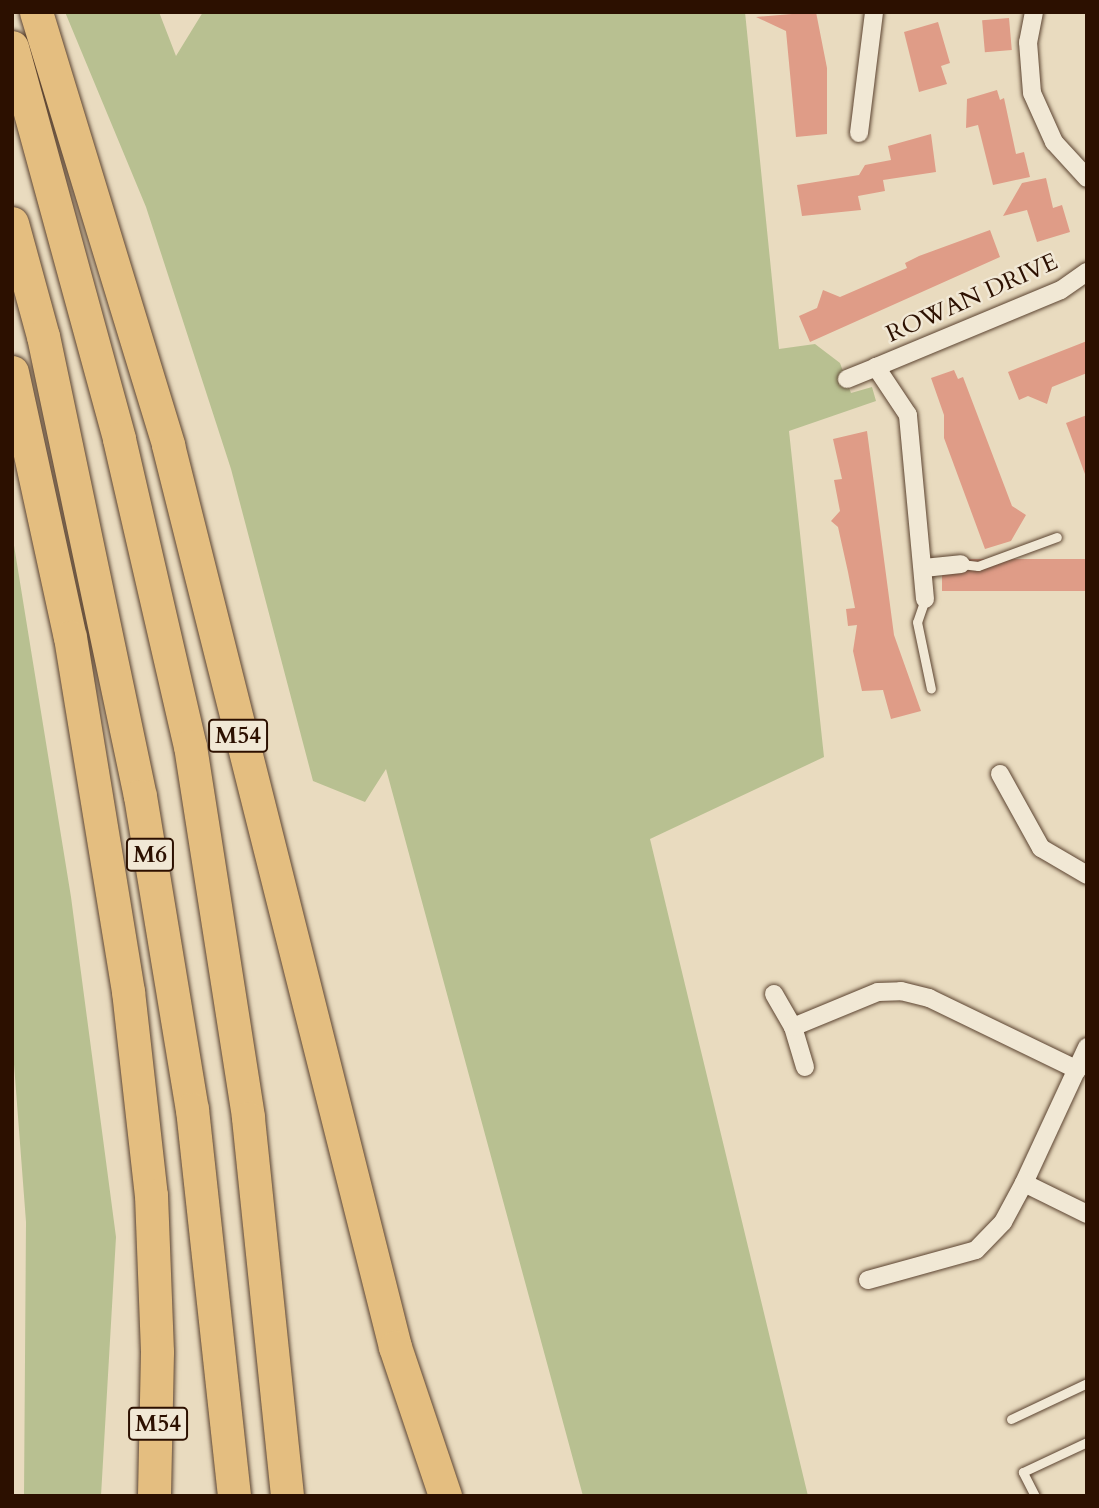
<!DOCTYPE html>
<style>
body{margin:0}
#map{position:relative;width:1099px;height:1508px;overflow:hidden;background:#e9dbbf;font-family:Cardo,serif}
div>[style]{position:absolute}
.green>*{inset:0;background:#b8c091}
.building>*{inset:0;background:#df9c87;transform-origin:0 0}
.roads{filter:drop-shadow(0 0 2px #5b4330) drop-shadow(0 0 2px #5b4330)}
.service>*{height:9px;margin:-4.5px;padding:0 4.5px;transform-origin:4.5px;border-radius:4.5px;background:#f1e8d5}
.minor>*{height:18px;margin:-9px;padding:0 9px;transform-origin:9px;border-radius:9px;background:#f1e8d5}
.motorway>*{height:33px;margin:-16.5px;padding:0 16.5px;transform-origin:16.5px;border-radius:16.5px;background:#e4be80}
span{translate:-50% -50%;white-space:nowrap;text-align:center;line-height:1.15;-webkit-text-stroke:5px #f1e8d5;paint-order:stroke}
.shield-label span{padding:2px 5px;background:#f1e8d5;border:2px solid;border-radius:5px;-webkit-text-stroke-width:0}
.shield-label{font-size:23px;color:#2c1000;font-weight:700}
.street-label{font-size:24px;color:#2c1000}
.frame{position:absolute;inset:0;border:14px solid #2c1000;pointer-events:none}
</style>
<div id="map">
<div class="green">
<i style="clip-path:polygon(65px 12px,159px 12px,176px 56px,203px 12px,745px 12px,779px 349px,815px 344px,840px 363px,851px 393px,872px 387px,876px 401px,789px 431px,824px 757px,650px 839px,808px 1496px,583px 1496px,386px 769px,365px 802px,313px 781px,231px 469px,146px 207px)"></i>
<i style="clip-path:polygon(12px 533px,71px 897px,116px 1237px,101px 1496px,24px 1496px,26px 1222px,12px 1038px)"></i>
</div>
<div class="building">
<i style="clip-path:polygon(816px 12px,827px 68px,827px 134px,796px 137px,786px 31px,756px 17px)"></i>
<i style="left:1009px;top:18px;width:32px;height:27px;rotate:85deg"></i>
<i style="clip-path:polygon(938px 22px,950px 63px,941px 66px,947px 84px,919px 92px,904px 32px)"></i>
<i style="clip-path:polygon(997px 90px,1000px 100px,1004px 98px,1016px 154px,1024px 152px,1030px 177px,993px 185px,978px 125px,966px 128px,967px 99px)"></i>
<i style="clip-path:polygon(931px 134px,936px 172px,883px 180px,885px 191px,858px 196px,861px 210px,802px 216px,797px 185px,859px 175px,865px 165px,891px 160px,888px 146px)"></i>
<i style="clip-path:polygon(1046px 178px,1053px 208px,1062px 205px,1070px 232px,1037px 242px,1027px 210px,1003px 216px,1022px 183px)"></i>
<i style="clip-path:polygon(990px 230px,1000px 257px,810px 342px,799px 316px,817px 308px,823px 290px,840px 297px,907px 268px,905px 263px,919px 256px)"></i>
<i style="clip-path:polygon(1087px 341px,1087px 373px,1052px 387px,1047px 404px,1028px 396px,1019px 400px,1008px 372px)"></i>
<i style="clip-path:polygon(954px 370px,958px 379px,963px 377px,1012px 506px,1026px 515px,1011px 541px,985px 549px,944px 438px,944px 415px,931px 378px)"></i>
<i style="clip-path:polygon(1087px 415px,1087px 474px,1085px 474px,1066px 423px)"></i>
<i style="clip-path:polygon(867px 431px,894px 635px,921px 711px,891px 719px,883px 690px,862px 691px,853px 651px,857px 625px,848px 626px,846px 609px,855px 608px,848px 572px,838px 527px,831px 521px,840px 511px,834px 480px,842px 479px,833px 439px)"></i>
<i style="left:1087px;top:559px;width:32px;height:145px;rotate:90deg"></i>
</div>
<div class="roads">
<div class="service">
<i style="left:961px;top:564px;width:17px;rotate:7deg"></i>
<i style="left:978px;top:566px;width:84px;rotate:-20.2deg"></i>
<i style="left:925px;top:599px;width:24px;rotate:109deg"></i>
<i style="left:917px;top:622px;width:68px;rotate:78.2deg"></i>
<i style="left:1011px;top:1419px;width:84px;rotate:-25.3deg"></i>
<i style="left:1035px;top:1496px;width:27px;rotate:-117deg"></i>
<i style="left:1023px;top:1472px;width:71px;rotate:-25.1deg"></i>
</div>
<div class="minor">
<i style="left:1034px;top:12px;width:31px;rotate:101deg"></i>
<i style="left:1028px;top:42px;width:51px;rotate:85.5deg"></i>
<i style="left:1032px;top:93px;width:54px;rotate:65.8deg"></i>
<i style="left:1054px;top:142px;width:49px;rotate:47.5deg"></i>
<i style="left:859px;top:133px;width:122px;rotate:-82.9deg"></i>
<i style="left:847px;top:379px;width:31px;rotate:-22deg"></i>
<i style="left:924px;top:568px;width:37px;rotate:-6deg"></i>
<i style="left:925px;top:599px;width:185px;rotate:-95.3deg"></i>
<i style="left:908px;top:415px;width:58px;rotate:-123.7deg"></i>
<i style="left:876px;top:367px;width:200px;rotate:-22.6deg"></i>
<i style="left:1061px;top:290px;width:32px;rotate:-35deg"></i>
<i style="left:1000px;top:774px;width:85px;rotate:61deg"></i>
<i style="left:1041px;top:848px;width:53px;rotate:30.4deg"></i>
<i style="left:774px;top:994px;width:38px;rotate:60deg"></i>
<i style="left:805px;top:1067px;width:42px;rotate:-106.7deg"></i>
<i style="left:793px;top:1027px;width:92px;rotate:-22.4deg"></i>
<i style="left:878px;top:992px;width:23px;rotate:-2deg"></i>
<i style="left:901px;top:991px;width:29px;rotate:14deg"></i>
<i style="left:929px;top:998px;width:165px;rotate:25.8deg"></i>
<i style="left:1024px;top:1183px;width:150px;rotate:-65.1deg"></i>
<i style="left:868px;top:1280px;width:112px;rotate:-15.5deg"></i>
<i style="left:976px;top:1250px;width:39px;rotate:-46deg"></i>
<i style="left:1003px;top:1222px;width:44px;rotate:-61.7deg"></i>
<i style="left:1024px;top:1183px;width:70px;rotate:26.2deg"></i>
</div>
<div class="motorway">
<i style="left:36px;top:12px;width:453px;rotate:73deg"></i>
<i style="left:168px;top:445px;width:930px;rotate:75.87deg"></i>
<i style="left:395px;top:1347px;width:157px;rotate:71.4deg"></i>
<i style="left:12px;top:47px;width:406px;rotate:74.7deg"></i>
<i style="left:119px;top:439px;width:315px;rotate:77deg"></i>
<i style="left:190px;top:746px;width:376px;rotate:81.1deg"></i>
<i style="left:248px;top:1118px;width:380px;rotate:84.1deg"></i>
<i style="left:12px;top:223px;width:117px;rotate:74.7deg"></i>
<i style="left:43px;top:336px;width:470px;rotate:78.1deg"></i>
<i style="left:140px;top:796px;width:317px;rotate:80.6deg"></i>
<i style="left:192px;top:1109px;width:389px;rotate:83.8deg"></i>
<i style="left:12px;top:372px;width:271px;rotate:77.7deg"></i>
<i style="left:70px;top:637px;width:359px;rotate:80.7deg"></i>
<i style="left:128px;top:991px;width:205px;rotate:83.6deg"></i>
<i style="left:151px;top:1195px;width:157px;rotate:87.8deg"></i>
<i style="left:157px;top:1352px;width:144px;rotate:91.2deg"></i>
</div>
</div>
<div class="shield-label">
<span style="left:238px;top:736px">M54</span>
<span style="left:150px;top:855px">M6</span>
<span style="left:158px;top:1424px">M54</span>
</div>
<div class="street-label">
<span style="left:972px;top:298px;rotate:-24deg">ROWAN DRIVE</span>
</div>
<div class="frame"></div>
</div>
